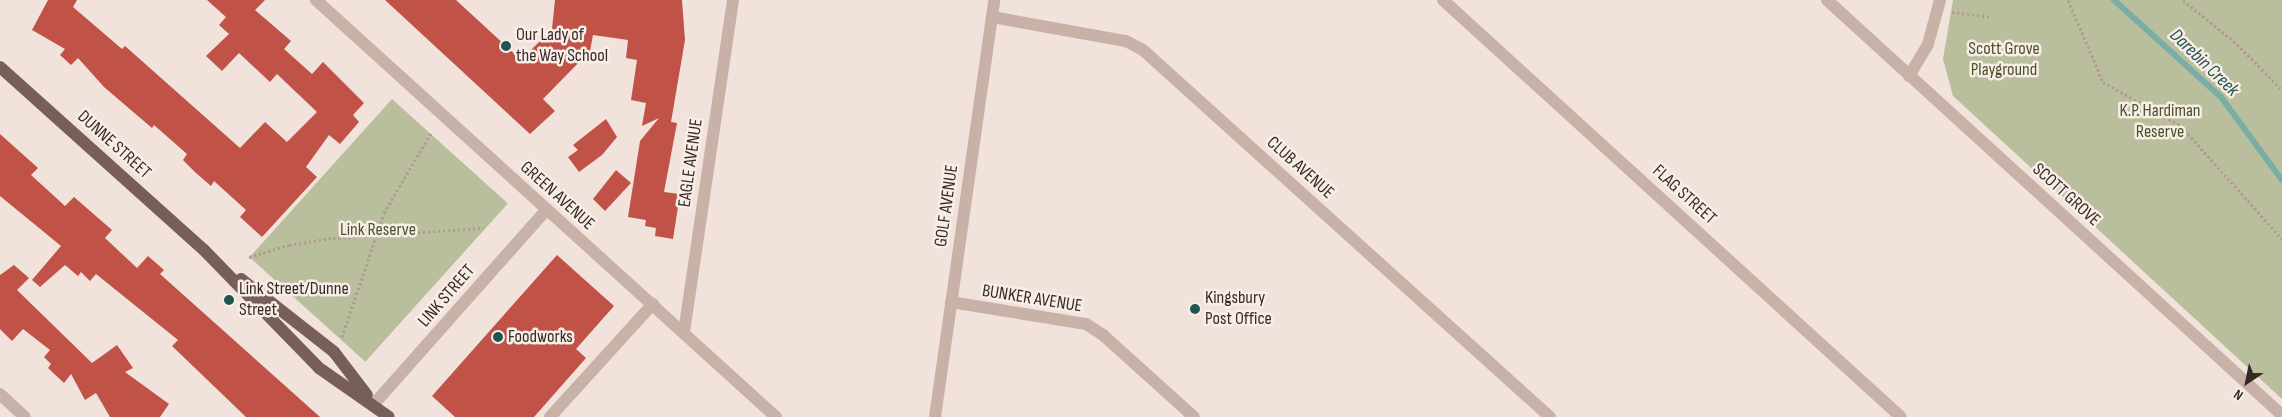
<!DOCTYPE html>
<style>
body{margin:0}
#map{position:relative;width:2282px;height:417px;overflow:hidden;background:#f1e3db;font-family:"Sofia Sans Condensed",sans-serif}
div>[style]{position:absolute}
.green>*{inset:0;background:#b9bf9c;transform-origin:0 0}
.stream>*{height:6px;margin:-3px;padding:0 3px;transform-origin:3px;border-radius:3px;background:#7bada7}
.building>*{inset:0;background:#c15248}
.path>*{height:3px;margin-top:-1.5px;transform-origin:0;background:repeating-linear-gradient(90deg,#b49b92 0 2.5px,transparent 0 5px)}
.minor>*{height:12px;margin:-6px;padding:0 6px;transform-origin:6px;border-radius:6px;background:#c8b1a7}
.major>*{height:12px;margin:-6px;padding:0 6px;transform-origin:6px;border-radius:6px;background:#775e59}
.dots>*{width:14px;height:14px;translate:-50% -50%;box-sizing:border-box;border:2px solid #f9eee7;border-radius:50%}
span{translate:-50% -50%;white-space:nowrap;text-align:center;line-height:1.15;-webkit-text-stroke:5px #f9eee7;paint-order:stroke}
.poi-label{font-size:18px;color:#352a28}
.left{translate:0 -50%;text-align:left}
.park-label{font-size:18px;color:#4b532c}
.street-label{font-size:18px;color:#352a28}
.water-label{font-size:19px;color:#1f5550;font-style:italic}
.north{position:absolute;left:2222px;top:357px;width:50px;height:50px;-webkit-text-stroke:4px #f9eee7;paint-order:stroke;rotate:214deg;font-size:14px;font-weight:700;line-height:20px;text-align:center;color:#352a28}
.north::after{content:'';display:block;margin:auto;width:18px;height:22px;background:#352a28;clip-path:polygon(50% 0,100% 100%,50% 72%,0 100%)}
</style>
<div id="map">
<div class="green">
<i style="clip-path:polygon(1953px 0,2282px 0,2282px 399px,1953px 96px,1943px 59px)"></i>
<i style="left:392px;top:99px;width:156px;height:213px;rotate:42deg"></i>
</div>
<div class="stream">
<i style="left:2114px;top:0;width:144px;rotate:42.2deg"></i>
<i style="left:2221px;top:97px;width:103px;rotate:53.7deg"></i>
</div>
<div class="building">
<i style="clip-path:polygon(48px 0,77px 0,73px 7px,122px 49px,125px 46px,240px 148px,265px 122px,287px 142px,317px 112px,277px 74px,270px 82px,239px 53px,222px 71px,206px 56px,229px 34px,219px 25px,226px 17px,207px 0,265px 0,255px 10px,291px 41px,284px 49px,312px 74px,323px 62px,364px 103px,353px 115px,359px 122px,340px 144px,329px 135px,306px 167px,317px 177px,262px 237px,240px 217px,246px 210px,214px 181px,211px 186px,196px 173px,183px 160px,187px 154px,154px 125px,152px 128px,104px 87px,78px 58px,71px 65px,60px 55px,65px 49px,32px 30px)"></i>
<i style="clip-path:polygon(385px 0,456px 0,521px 60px,552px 29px,555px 0,682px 0,685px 40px,671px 122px,677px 123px,664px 192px,680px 194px,673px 239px,655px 236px,656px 228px,645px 226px,646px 220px,628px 217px,640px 141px,659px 118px,642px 126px,646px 103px,631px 100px,637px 60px,626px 58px,628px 40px,593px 35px,590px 51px,543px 99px,555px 111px,530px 134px)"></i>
<i style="clip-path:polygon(606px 119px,617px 137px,602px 155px,579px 172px,568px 157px,578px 150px,573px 145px)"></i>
<i style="clip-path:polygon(0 134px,38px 168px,31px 175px,65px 206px,74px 197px,112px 230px,105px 238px,137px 268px,148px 256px,164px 270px,160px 274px,320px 417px,246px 417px,172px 346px,178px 340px,96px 274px,90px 281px,81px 272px,78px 276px,65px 265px,40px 287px,32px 280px,61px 246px,0 196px)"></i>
<i style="clip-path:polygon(616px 170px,631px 183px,605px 211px,593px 199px)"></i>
<i style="clip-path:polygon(557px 255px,614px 306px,576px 349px,586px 358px,534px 417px,455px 417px,432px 396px)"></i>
<i style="clip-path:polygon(14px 265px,29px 278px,17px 290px,92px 363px,117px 345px,133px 368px,125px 372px,169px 404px,160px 417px,110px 417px,96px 393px,85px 400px,71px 374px,64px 383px,48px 368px,51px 364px,44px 357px,50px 350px,23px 329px,12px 341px,0 329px,0 275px)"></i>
</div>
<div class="path">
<i style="left:2068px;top:0;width:89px;rotate:66.9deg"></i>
<i style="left:2103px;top:82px;width:90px;rotate:29.4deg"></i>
<i style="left:2181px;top:126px;width:152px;rotate:48.2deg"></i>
<i style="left:2183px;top:0;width:70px;rotate:39.2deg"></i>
<i style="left:2237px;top:44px;width:64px;rotate:45.6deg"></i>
<i style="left:1952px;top:12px;width:39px;rotate:7deg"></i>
<i style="left:249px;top:257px;width:42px;rotate:-16.7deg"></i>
<i style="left:289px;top:245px;width:45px;rotate:-9deg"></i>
<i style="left:333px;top:238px;width:151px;rotate:-3.8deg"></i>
<i style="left:342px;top:337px;width:131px;rotate:-71.3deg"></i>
<i style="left:384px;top:213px;width:93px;rotate:-59.6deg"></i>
</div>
<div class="minor">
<i style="left:316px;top:0;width:621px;rotate:42.19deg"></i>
<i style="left:1443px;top:0;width:619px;rotate:42.32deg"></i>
<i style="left:1827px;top:0;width:616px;rotate:42.37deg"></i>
<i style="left:992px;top:17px;width:136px;rotate:10.2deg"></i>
<i style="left:1126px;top:41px;width:19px;rotate:28deg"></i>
<i style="left:1143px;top:50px;width:548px;rotate:42.04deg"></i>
<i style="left:1909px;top:76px;width:37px;rotate:-59deg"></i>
<i style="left:1928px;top:44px;width:46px;rotate:-74.7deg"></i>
<i style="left:951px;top:302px;width:137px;rotate:9.3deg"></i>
<i style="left:1086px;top:324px;width:20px;rotate:33deg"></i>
<i style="left:1103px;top:335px;width:122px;rotate:42deg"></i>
<i style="left:684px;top:332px;width:336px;rotate:-81.6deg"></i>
<i style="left:0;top:394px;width:34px;rotate:43deg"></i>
<i style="left:374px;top:404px;width:259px;rotate:-48.4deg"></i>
<i style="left:550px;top:417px;width:153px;rotate:-47.7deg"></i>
<i style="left:935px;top:417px;width:421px;rotate:-81.9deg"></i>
</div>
<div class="major">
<i style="left:0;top:67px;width:274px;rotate:41.9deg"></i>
<i style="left:204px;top:250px;width:165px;rotate:45.7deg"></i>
<i style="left:319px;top:368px;width:85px;rotate:35deg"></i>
<i style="left:241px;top:279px;width:118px;rotate:38.1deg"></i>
<i style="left:334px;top:352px;width:54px;rotate:52.5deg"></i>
</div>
<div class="dots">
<i style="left:506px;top:46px;background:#1f5550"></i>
<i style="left:229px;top:300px;background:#1f5550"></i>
<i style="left:1195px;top:309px;background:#1f5550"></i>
<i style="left:498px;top:337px;background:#1f5550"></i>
</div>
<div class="poi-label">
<span class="left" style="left:516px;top:46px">Our Lady of<br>the Way School</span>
<span class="left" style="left:239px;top:300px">Link Street/Dunne<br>Street</span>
<span class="left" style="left:1205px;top:309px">Kingsbury<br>Post Office</span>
<span class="left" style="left:508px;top:337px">Foodworks</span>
</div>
<div class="park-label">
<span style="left:2004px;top:60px">Scott Grove<br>Playground</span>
<span style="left:2160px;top:122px">K.P. Hardiman<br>Reserve</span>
<span style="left:378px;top:230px">Link Reserve</span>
</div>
<div class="street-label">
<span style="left:114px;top:145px;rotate:42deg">DUNNE STREET</span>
<span style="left:691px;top:163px;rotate:-82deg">EAGLE AVENUE</span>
<span style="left:1300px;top:168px;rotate:42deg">CLUB AVENUE</span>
<span style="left:1684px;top:195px;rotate:42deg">FLAG STREET</span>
<span style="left:2066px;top:195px;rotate:42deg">SCOTT GROVE</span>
<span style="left:557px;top:196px;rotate:42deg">GREEN AVENUE</span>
<span style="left:947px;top:206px;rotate:-82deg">GOLF AVENUE</span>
<span style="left:447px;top:296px;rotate:-49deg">LINK STREET</span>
<span style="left:1032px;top:299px;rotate:9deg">BUNKER AVENUE</span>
</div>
<div class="water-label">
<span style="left:2204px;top:63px;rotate:44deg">Darebin Creek</span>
</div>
<div class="north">N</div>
</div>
